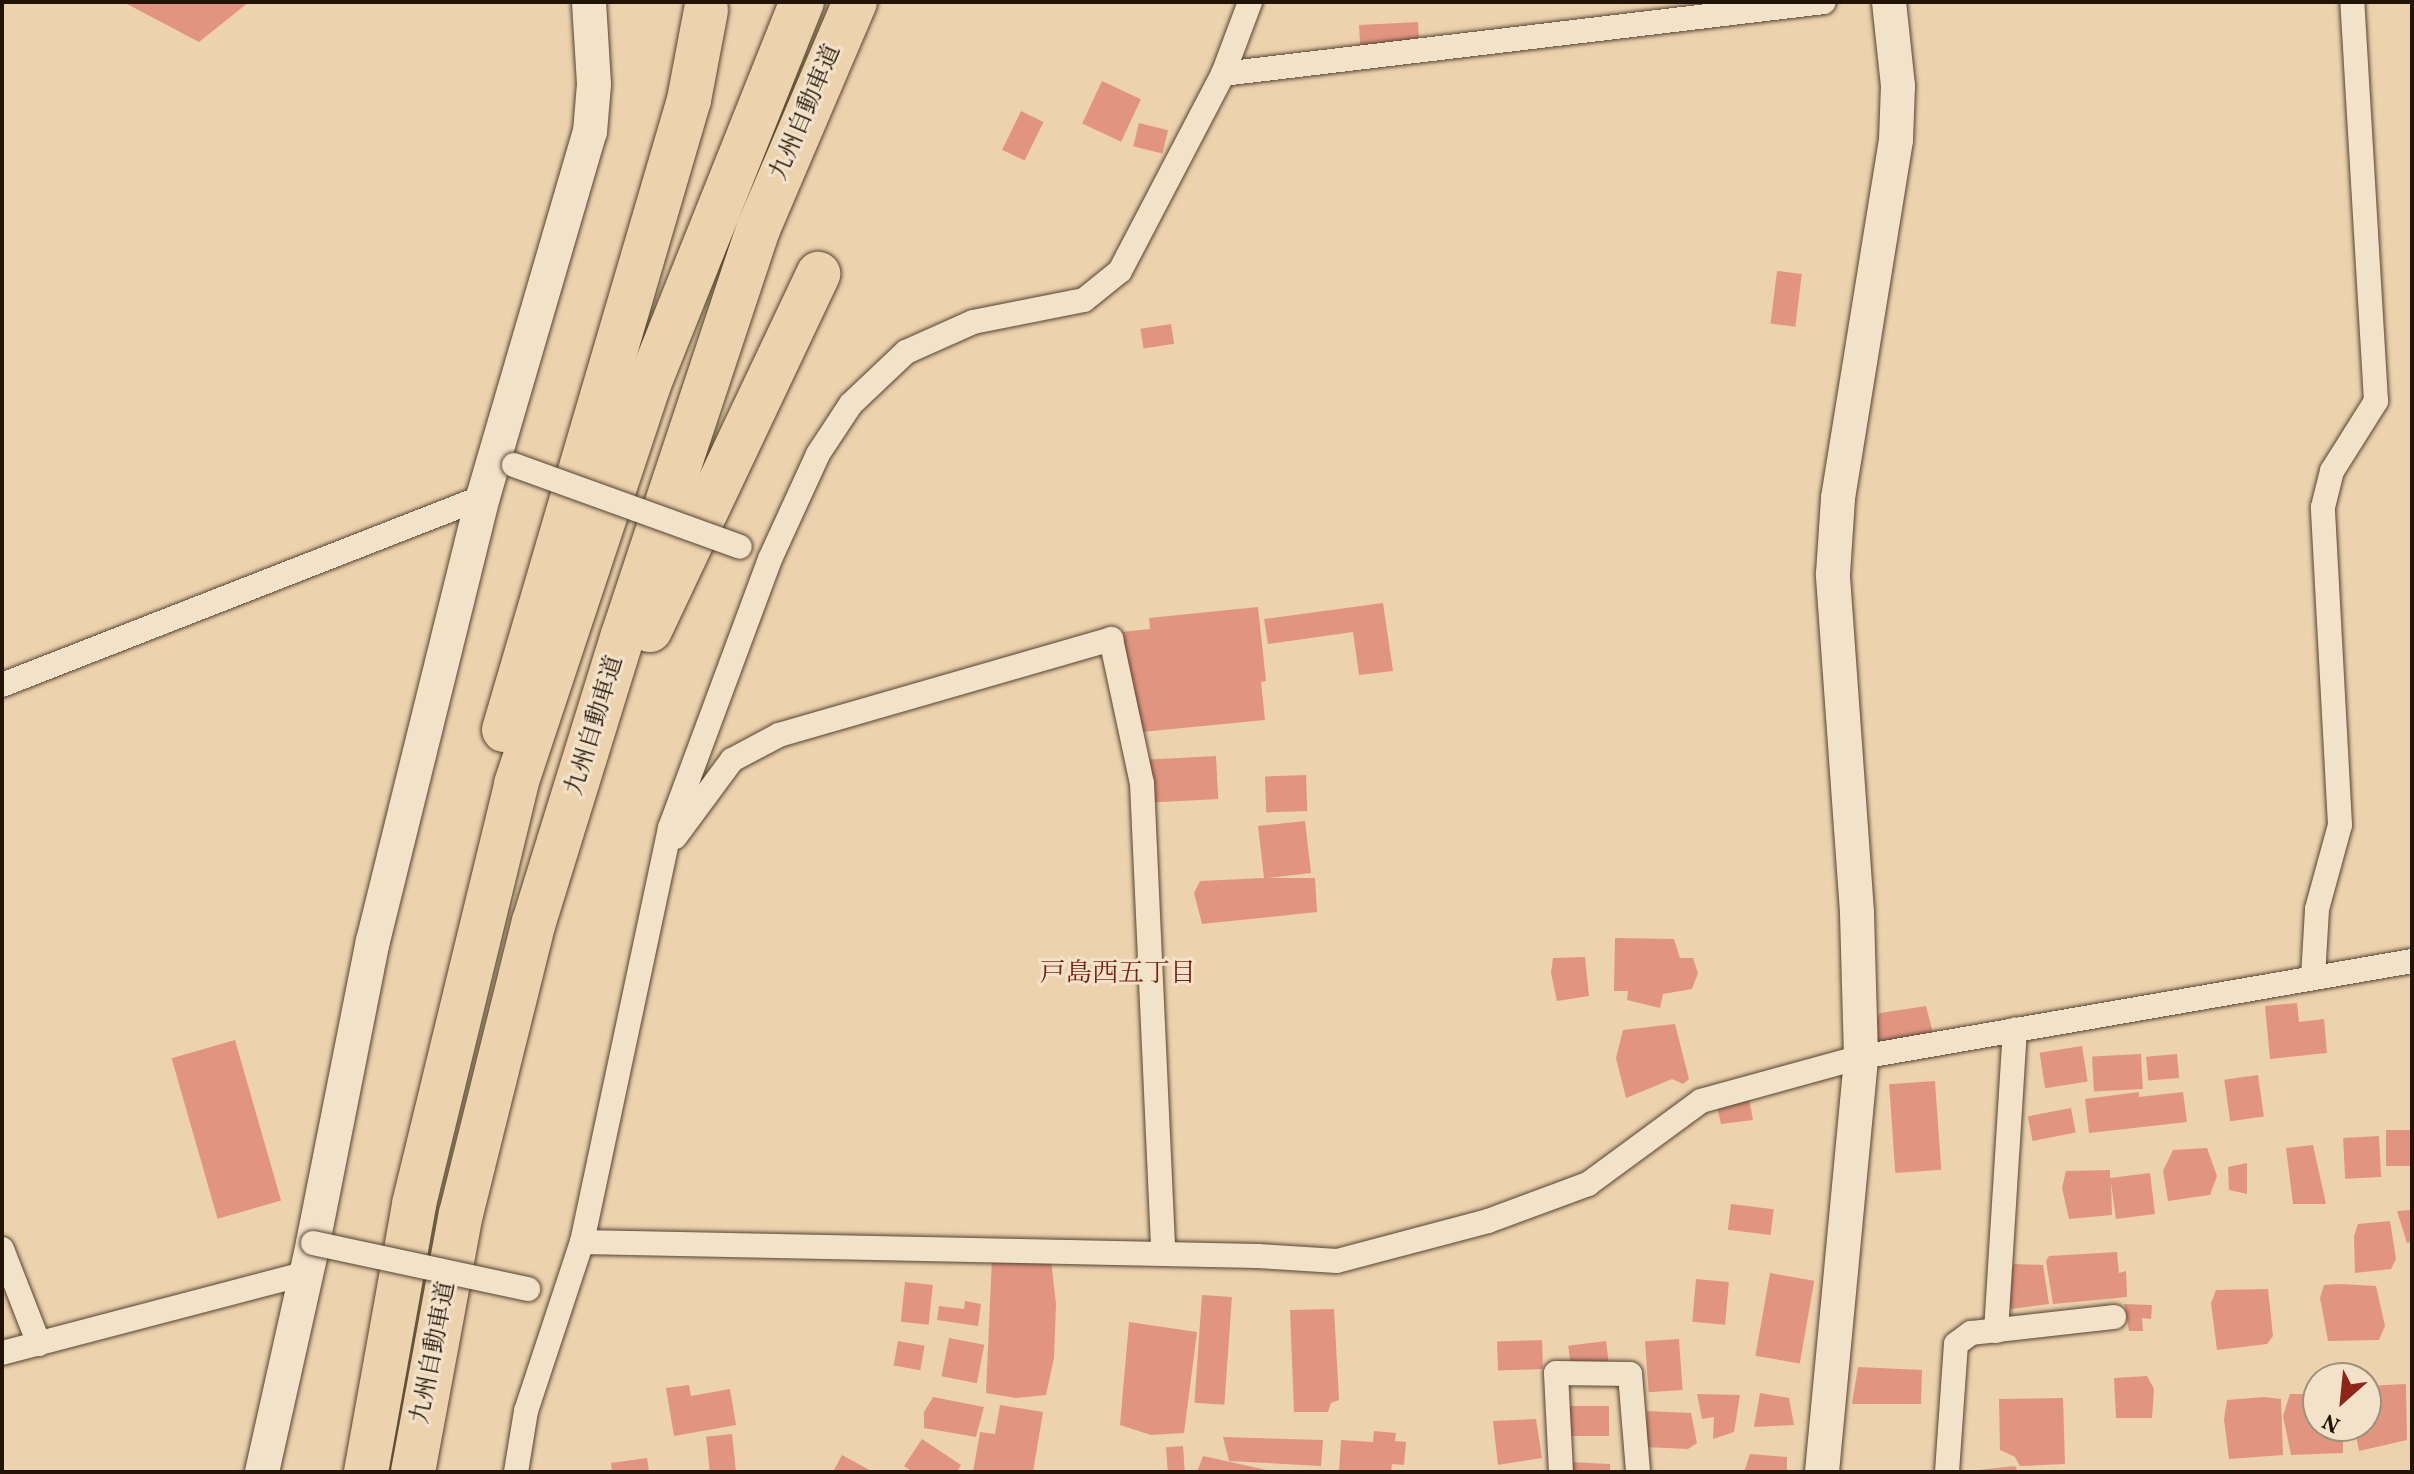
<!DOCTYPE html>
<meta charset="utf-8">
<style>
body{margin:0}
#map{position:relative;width:2414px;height:1474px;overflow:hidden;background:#edd2ae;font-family:Vollkorn,"Noto Serif JP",serif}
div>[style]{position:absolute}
.building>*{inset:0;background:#e19581;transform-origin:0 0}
.roads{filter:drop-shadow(0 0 2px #544431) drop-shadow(0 0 2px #544431)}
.street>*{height:24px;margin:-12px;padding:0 12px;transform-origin:12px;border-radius:12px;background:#f3e2ca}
.secondary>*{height:34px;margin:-17px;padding:0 17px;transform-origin:17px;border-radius:17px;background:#f3e2ca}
.highway>*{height:44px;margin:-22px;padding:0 22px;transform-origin:22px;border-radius:22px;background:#edd2ae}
.bridges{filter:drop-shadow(0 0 2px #544431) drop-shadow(0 0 2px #544431)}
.street-bridge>*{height:24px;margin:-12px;padding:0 12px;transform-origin:12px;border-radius:12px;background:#f3e2ca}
span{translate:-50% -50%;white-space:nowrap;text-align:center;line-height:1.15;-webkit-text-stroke:6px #f3e2ca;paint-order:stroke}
.street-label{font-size:24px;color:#211407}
.neighbourhood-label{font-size:26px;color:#7a1f14}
.frame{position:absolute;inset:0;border:4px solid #211407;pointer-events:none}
.north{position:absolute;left:2302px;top:1362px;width:80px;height:80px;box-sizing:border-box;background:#f3e2ca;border:2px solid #9f907c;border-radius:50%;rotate:207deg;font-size:22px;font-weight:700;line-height:32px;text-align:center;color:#211407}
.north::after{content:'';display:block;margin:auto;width:28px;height:36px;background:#8f2418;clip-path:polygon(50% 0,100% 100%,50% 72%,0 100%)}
</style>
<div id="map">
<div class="building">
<i style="clip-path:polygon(129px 2px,249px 2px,199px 42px,127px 4px)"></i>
<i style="left:1418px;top:22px;width:21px;height:59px;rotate:87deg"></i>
<i style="left:1102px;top:81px;width:43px;height:47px;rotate:25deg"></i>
<i style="left:1021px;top:111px;width:25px;height:43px;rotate:26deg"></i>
<i style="left:1139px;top:123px;width:30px;height:24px;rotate:14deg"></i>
<i style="left:1777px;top:271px;width:25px;height:53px;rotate:7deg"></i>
<i style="left:1171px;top:324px;width:20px;height:31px;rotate:81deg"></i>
<i style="clip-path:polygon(1383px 603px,1393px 671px,1359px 675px,1353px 632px,1268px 644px,1264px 619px)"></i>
<i style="clip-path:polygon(1258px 607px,1266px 681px,1261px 682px,1265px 720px,1131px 733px,1121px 632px,1150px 629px,1149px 618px)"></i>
<i style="left:1216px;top:756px;width:43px;height:67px;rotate:87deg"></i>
<i style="left:1306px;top:775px;width:36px;height:41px;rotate:88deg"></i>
<i style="clip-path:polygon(1305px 821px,1311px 873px,1268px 878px,1315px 878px,1317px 912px,1202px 924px,1194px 893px,1200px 881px,1264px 878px,1258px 826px)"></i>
<i style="clip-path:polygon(1615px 938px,1674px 939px,1680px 958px,1693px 958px,1698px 973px,1692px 989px,1663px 994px,1660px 1008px,1627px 1000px,1628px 991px,1614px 991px)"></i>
<i style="clip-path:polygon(1585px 957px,1589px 996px,1557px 1001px,1551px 973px,1553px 958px)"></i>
<i style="clip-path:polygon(2297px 1003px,2299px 1022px,2324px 1019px,2327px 1053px,2270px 1059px,2265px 1006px)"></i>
<i style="clip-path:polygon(1926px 1006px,1934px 1037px,1878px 1047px,1877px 1020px,1880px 1013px)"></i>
<i style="clip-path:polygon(1675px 1024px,1689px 1079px,1683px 1084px,1672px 1079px,1626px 1098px,1616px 1058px,1623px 1030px)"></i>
<i style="left:235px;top:1040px;width:167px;height:66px;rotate:74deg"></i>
<i style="left:2082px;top:1046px;width:36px;height:43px;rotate:81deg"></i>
<i style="left:2141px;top:1054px;width:35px;height:49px;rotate:87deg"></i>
<i style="left:2177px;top:1054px;width:24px;height:31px;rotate:85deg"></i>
<i style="left:2258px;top:1075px;width:42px;height:34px;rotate:82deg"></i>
<i style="left:1935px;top:1081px;width:89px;height:46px;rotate:86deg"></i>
<i style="clip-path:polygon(2139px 1092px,2139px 1097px,2183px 1092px,2187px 1122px,2089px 1133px,2085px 1099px)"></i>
<i style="clip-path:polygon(1749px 1099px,1753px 1120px,1721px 1124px,1716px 1102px)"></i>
<i style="left:2071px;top:1108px;width:25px;height:44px;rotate:79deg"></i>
<i style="left:2412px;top:1130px;width:36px;height:26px;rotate:90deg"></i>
<i style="left:2379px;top:1136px;width:41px;height:36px;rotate:87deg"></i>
<i style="clip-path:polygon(2313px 1145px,2326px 1204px,2293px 1204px,2286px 1148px)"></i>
<i style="clip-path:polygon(2207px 1148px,2217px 1176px,2210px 1195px,2168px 1201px,2163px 1171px,2173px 1150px)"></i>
<i style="clip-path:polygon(2247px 1163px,2247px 1194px,2229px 1190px,2228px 1167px)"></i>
<i style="clip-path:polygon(2110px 1170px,2110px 1178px,2150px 1173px,2155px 1214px,2116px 1219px,2111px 1183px,2112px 1215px,2069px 1219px,2062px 1188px,2066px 1171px)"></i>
<i style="left:1731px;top:1204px;width:43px;height:26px;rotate:7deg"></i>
<i style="clip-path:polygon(2412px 1210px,2412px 1242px,2407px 1243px,2397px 1211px)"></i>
<i style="clip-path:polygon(2390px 1221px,2396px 1259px,2391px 1269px,2355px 1273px,2354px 1236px,2358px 1224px)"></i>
<i style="clip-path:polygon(2117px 1252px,2119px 1273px,2126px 1271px,2127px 1297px,2053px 1304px,2046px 1261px,2049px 1256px)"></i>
<i style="clip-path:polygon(992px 1258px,1051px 1260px,1056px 1304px,1054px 1358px,1046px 1395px,1016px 1398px,986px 1393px)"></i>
<i style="clip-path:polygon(2014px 1264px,2043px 1265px,2049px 1304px,2011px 1309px,2004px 1280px)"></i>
<i style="left:1770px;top:1273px;width:45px;height:84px;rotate:10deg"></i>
<i style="left:1696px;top:1279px;width:33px;height:43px;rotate:5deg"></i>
<i style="left:905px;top:1282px;width:28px;height:40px;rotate:6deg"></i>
<i style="clip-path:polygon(2339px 1284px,2376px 1286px,2385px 1326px,2379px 1340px,2328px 1341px,2320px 1298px,2324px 1285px)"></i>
<i style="clip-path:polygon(2268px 1289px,2273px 1336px,2267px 1344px,2217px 1350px,2211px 1303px,2216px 1290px)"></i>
<i style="left:1202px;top:1295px;width:30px;height:108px;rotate:4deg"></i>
<i style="clip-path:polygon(965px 1301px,981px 1304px,978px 1326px,937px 1320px,939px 1306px,964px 1309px)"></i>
<i style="clip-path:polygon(2124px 1304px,2152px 1305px,2151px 1319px,2142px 1318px,2143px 1331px,2129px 1331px)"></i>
<i style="clip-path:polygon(1334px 1309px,1339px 1400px,1331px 1403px,1328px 1412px,1294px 1412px,1290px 1310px)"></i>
<i style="clip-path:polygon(1129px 1322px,1197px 1332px,1184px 1433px,1151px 1435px,1120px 1425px)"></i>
<i style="left:949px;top:1338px;width:36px;height:39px;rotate:11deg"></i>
<i style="left:1679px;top:1339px;width:51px;height:34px;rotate:86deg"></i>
<i style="left:1542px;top:1340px;width:29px;height:45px;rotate:88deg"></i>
<i style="left:898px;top:1341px;width:27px;height:25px;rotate:10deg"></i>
<i style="left:1606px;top:1341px;width:23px;height:38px;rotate:83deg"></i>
<i style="clip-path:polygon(1858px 1367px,1922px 1370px,1921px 1404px,1852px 1404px)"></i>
<i style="clip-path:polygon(2147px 1376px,2154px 1389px,2152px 1418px,2116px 1418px,2114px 1378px)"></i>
<i style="clip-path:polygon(2406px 1384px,2407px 1440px,2359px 1451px,2354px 1426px,2366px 1426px,2366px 1386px)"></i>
<i style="clip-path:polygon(689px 1385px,691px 1396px,730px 1389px,736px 1425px,674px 1436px,666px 1388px)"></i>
<i style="clip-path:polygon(1760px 1393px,1789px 1398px,1794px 1425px,1754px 1427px)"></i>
<i style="clip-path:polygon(1697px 1394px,1740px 1395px,1734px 1432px,1713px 1439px,1714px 1417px,1702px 1419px)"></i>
<i style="clip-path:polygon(2290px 1394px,2318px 1394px,2318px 1426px,2343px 1426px,2343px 1453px,2291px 1455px,2283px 1416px)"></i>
<i style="clip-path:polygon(933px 1397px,984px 1407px,976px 1437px,924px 1428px,924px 1412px)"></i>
<i style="clip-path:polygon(2264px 1397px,2281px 1399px,2283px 1455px,2229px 1459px,2224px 1419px,2227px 1400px)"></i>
<i style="clip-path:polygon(2063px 1398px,2065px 1464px,2020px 1466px,2015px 1457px,2000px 1450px,1999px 1399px)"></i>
<i style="clip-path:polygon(1000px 1405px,1043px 1412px,1033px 1472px,973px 1472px,980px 1432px,995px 1434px)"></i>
<i style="left:1565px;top:1406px;width:44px;height:30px"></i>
<i style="clip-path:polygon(1647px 1411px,1691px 1413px,1697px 1443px,1688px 1449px,1645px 1447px)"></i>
<i style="clip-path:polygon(1536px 1419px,1542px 1458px,1498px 1465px,1493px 1421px)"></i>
<i style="clip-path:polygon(1374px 1431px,1396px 1433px,1395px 1441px,1406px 1442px,1404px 1465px,1392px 1464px,1391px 1472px,1339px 1472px,1341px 1440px,1373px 1442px)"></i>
<i style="left:732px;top:1434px;width:37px;height:26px;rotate:84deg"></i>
<i style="clip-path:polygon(1223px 1437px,1323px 1440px,1321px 1466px,1229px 1461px)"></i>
<i style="clip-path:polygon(922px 1439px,961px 1465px,957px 1472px,913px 1472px,904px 1466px)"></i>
<i style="left:1183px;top:1446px;width:26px;height:17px;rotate:86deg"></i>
<i style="clip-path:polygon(1750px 1454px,1787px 1457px,1787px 1472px,1744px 1472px)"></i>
<i style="clip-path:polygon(842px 1455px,873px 1472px,833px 1472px)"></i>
<i style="clip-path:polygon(1203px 1456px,1271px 1471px,1271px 1472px,1197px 1472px)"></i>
<i style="clip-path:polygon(647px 1458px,649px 1472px,612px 1472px,611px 1463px)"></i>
<i style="clip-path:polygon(1569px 1462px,1610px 1464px,1610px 1472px,1569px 1472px)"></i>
<i style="clip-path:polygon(2015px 1466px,2018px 1472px,1979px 1472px,1979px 1470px)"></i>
</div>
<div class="roads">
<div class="street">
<i style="left:1223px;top:74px;width:605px;rotate:-6.83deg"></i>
<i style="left:2px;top:685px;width:516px;rotate:-21.35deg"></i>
<i style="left:675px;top:837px;width:96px;rotate:-53.5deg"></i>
<i style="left:732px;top:760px;width:53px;rotate:-28deg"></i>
<i style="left:779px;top:735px;width:346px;rotate:-16.1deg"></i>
<i style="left:1111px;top:639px;width:147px;rotate:77.9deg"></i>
<i style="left:1142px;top:783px;width:471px;rotate:87.4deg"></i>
<i style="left:2313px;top:977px;width:68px;rotate:-86.6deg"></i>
<i style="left:2317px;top:909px;width:87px;rotate:-74.7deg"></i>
<i style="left:2340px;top:825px;width:318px;rotate:-93.1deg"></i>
<i style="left:2323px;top:507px;width:37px;rotate:-76deg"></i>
<i style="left:2332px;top:471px;width:83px;rotate:-57.8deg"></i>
<i style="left:2376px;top:401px;width:400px;rotate:-93.4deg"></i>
<i style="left:582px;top:1242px;width:676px;rotate:1.19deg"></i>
<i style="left:1258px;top:1256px;width:79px;rotate:3.6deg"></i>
<i style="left:1337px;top:1261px;width:156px;rotate:-14.8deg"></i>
<i style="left:1488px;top:1221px;width:107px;rotate:-20.3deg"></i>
<i style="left:1588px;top:1184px;width:140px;rotate:-36.3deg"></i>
<i style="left:1701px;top:1101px;width:166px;rotate:-15.4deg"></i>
<i style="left:1861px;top:1057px;width:559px;rotate:-9.88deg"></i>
<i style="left:2px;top:1249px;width:102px;rotate:68.7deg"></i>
<i style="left:1996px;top:1331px;width:302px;rotate:-86.4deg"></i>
<i style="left:2px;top:1353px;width:314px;rotate:-14.7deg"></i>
<i style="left:516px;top:1472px;width:62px;rotate:-80.7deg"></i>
<i style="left:526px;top:1411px;width:178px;rotate:-71.7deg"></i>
<i style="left:582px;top:1242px;width:423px;rotate:-78deg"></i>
<i style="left:670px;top:828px;width:287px;rotate:-69.6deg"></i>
<i style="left:770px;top:559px;width:115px;rotate:-65.4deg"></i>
<i style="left:818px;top:454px;width:60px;rotate:-56.6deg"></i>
<i style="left:851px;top:404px;width:76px;rotate:-43.4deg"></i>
<i style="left:906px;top:352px;width:73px;rotate:-24.1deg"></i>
<i style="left:973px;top:322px;width:113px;rotate:-11.2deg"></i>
<i style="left:1084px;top:300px;width:46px;rotate:-38.9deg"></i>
<i style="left:1120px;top:271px;width:222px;rotate:-62.4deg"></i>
<i style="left:1223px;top:74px;width:77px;rotate:-69.4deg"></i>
<i style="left:1561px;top:1472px;width:99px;rotate:-92.9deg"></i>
<i style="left:1556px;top:1373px;width:74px;rotate:0.8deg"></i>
<i style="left:1630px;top:1374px;width:98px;rotate:85.3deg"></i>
<i style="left:1947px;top:1472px;width:128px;rotate:-86deg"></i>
<i style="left:1956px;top:1344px;width:19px;rotate:-36deg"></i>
<i style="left:1971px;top:1333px;width:144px;rotate:-6.4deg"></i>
</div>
<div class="secondary">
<i style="left:262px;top:1472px;width:235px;rotate:-77.4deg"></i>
<i style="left:313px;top:1243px;width:308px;rotate:-78.8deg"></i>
<i style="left:373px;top:941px;width:457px;rotate:-76.1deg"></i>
<i style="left:483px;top:497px;width:380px;rotate:-73.7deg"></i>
<i style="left:590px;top:132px;width:48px;rotate:-85.2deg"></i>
<i style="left:594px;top:84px;width:82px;rotate:-93.5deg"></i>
<i style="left:1822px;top:1472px;width:417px;rotate:-84.6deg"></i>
<i style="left:1861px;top:1057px;width:145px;rotate:-91.6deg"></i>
<i style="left:1857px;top:912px;width:339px;rotate:-94.1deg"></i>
<i style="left:1833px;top:574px;width:76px;rotate:-86.2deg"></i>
<i style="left:1838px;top:498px;width:363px;rotate:-80.8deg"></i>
<i style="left:1896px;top:140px;width:54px;rotate:-87.9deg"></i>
<i style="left:1898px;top:86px;width:84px;rotate:-96.1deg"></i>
</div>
<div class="highway">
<i style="left:650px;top:630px;width:394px;rotate:-64.7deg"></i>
<i style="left:504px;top:730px;width:657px;rotate:-73.64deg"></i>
<i style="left:689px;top:100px;width:92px;rotate:-79.3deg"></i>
<i style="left:366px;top:1472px;width:272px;rotate:-79.8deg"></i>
<i style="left:414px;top:1204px;width:432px;rotate:-76.3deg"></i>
<i style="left:516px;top:784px;width:422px;rotate:-71.6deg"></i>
<i style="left:649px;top:384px;width:412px;rotate:-68.2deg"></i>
<i style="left:413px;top:1472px;width:262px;rotate:-79.5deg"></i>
<i style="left:461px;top:1214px;width:301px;rotate:-76deg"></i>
<i style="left:534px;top:922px;width:300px;rotate:-72.8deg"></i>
<i style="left:623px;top:635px;width:430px;rotate:-71.6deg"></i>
<i style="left:759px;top:227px;width:245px;rotate:-66.9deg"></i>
</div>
</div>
<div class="bridges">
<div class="street-bridge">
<i style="left:514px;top:465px;width:240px;rotate:19.9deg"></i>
<i style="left:313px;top:1243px;width:220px;rotate:12.1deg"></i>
</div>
</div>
<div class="street-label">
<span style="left:807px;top:113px;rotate:-67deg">九州自動車道</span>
<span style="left:596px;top:726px;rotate:-73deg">九州自動車道</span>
<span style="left:435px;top:1353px;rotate:-79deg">九州自動車道</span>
</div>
<div class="neighbourhood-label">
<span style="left:1118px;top:975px">戸島西五丁目</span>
</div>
<div class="frame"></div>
<div class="north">N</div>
</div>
